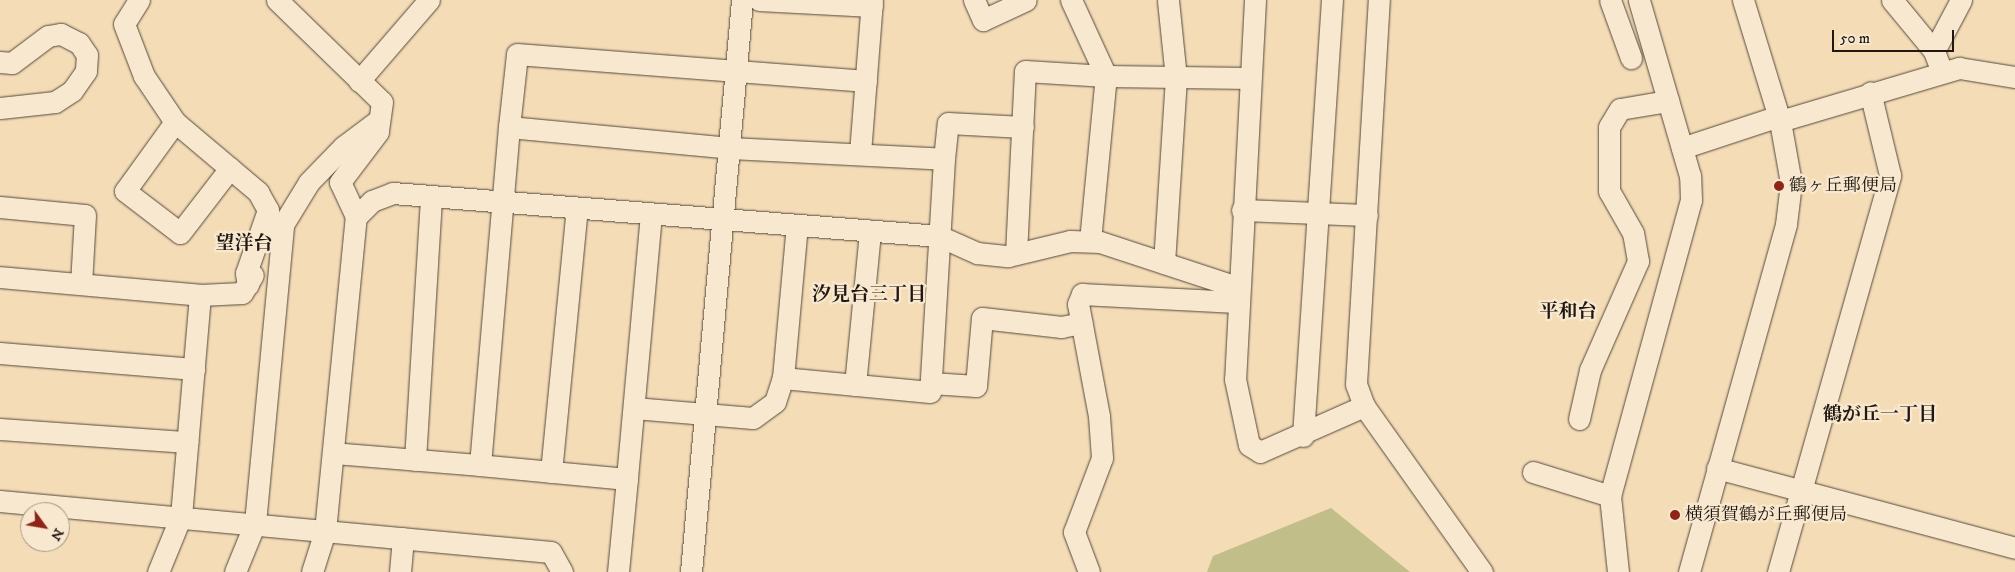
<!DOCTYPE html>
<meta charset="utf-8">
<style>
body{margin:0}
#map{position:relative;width:2015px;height:572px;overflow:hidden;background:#f4dcb7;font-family:"IM FELL DW Pica","Noto Serif JP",serif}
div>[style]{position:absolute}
.green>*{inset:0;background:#c2be89}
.roads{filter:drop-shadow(0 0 1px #55493a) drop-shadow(0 0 1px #55493a)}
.minor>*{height:21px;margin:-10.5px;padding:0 10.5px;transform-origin:10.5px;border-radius:10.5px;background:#f8e8d0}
.dots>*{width:14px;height:14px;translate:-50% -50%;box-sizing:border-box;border:2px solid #f8e8d0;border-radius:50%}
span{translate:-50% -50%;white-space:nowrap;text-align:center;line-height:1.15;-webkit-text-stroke:4.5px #f8e8d0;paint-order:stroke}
.poi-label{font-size:18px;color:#201810}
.left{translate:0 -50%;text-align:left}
.neighbourhood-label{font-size:19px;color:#201810;font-weight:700}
.north{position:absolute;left:20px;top:502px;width:50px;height:50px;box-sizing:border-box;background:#f8e8d0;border:1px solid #a29583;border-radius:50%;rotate:122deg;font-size:14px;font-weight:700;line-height:20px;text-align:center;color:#201810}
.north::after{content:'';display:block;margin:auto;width:18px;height:22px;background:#8f2418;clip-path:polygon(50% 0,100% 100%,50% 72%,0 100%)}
.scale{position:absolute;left:1832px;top:30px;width:122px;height:22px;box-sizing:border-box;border:2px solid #201810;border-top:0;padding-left:6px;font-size:15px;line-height:18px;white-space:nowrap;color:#201810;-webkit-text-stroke:4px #f8e8d0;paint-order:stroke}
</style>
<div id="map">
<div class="green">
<i style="clip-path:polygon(1331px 508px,1410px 572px,1207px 572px,1213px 556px)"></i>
</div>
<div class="roads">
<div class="minor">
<i style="left:139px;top:0;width:28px;rotate:122deg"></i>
<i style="left:124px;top:24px;width:56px;rotate:69deg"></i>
<i style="left:144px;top:76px;width:55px;rotate:56deg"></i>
<i style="left:175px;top:122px;width:109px;rotate:40.1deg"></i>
<i style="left:258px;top:192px;width:21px;rotate:61deg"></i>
<i style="left:268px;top:210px;width:67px;rotate:109.2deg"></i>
<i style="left:246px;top:273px;width:12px;rotate:81deg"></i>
<i style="left:277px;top:0;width:146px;rotate:44.2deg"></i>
<i style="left:382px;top:102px;width:30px;rotate:98deg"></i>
<i style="left:378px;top:132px;width:63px;rotate:127.2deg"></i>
<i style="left:340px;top:182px;width:38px;rotate:65deg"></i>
<i style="left:759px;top:0;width:113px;rotate:3deg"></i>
<i style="left:974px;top:0;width:22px;rotate:66deg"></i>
<i style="left:983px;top:20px;width:47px;rotate:-24.9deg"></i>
<i style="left:1255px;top:0;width:380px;rotate:93deg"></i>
<i style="left:1235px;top:379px;width:67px;rotate:78deg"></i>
<i style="left:1249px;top:445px;width:13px;rotate:32deg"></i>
<i style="left:1260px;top:452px;width:114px;rotate:-23.9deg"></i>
<i style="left:1364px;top:406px;width:23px;rotate:-110deg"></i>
<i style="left:1356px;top:384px;width:385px;rotate:-86.6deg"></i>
<i style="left:1610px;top:0;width:62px;rotate:70.1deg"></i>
<i style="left:1892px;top:0;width:66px;rotate:50.5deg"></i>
<i style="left:0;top:62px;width:12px;rotate:5deg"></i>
<i style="left:12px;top:63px;width:45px;rotate:-36.9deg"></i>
<i style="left:48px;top:36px;width:13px;rotate:-9deg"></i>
<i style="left:61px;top:34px;width:20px;rotate:27deg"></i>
<i style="left:79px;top:43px;width:14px;rotate:56deg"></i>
<i style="left:87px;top:55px;width:16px;rotate:94deg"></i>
<i style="left:86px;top:71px;width:24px;rotate:125deg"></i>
<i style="left:72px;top:91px;width:20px;rotate:147deg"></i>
<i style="left:55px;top:102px;width:55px;rotate:173.8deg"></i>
<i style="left:1942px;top:72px;width:22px;rotate:-111deg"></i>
<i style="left:1934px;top:51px;width:58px;rotate:-62.1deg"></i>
<i style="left:359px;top:81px;width:107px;rotate:-49.2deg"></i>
<i style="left:1780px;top:121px;width:187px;rotate:-16.5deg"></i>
<i style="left:1959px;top:68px;width:57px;rotate:9.1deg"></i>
<i style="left:175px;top:122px;width:85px;rotate:125.9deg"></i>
<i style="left:125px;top:191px;width:69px;rotate:37.4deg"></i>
<i style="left:180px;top:233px;width:82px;rotate:-52.4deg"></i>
<i style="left:509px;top:127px;width:73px;rotate:-83.7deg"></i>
<i style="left:517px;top:54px;width:350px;rotate:4.4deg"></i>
<i style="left:1682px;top:148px;width:102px;rotate:-18.3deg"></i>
<i style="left:860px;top:153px;width:153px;rotate:-85.5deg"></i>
<i style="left:944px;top:159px;width:36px;rotate:-84deg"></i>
<i style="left:948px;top:123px;width:75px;rotate:3.1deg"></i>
<i style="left:0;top:207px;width:85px;rotate:5.4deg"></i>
<i style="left:85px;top:215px;width:69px;rotate:93.3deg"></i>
<i style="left:1242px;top:210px;width:125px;rotate:2.3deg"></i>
<i style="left:651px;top:214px;width:266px;rotate:95.2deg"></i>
<i style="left:627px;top:479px;width:148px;rotate:-174.6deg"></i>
<i style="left:480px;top:465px;width:339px;rotate:-85.1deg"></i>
<i style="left:509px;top:127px;width:222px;rotate:5.4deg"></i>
<i style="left:730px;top:148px;width:214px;rotate:2.9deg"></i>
<i style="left:944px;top:159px;width:233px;rotate:93.4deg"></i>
<i style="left:930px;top:392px;width:148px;rotate:-174.6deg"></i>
<i style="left:783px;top:378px;width:154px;rotate:-84.8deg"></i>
<i style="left:276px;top:236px;width:63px;rotate:-58.6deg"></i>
<i style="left:309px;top:182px;width:49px;rotate:-45.8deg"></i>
<i style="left:343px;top:147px;width:45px;rotate:-36.9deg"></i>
<i style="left:1090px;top:241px;width:166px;rotate:-84.5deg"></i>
<i style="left:1106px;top:76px;width:144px;rotate:0.8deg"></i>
<i style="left:1016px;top:254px;width:183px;rotate:-87.2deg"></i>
<i style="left:1025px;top:71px;width:81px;rotate:3.5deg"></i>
<i style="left:1106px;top:76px;width:84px;rotate:-114.7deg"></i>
<i style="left:1164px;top:263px;width:185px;rotate:-86.3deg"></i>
<i style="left:1176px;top:78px;width:78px;rotate:-95.9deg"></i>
<i style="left:0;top:277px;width:201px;rotate:5.1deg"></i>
<i style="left:200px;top:295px;width:222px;rotate:94.9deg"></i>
<i style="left:181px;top:516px;width:61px;rotate:112.3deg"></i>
<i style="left:200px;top:295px;width:42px;rotate:-2.7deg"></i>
<i style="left:242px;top:293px;width:21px;rotate:-59deg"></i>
<i style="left:0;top:353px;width:195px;rotate:4.7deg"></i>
<i style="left:931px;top:383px;width:45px;rotate:3.8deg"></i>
<i style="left:976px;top:386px;width:68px;rotate:-85deg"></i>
<i style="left:982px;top:318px;width:80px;rotate:6.5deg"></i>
<i style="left:1061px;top:327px;width:21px;rotate:-11deg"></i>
<i style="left:855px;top:385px;width:155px;rotate:-84.4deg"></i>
<i style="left:1364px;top:406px;width:204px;rotate:54.6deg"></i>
<i style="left:634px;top:408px;width:119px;rotate:4.8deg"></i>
<i style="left:753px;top:418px;width:27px;rotate:-36deg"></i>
<i style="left:775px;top:402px;width:25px;rotate:-72deg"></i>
<i style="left:1579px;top:419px;width:50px;rotate:-77.3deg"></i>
<i style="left:1590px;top:370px;width:119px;rotate:-66.2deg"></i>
<i style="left:1638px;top:261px;width:28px;rotate:-100deg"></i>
<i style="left:1633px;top:233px;width:48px;rotate:-119.7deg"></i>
<i style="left:1609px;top:191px;width:64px;rotate:-90deg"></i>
<i style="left:1609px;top:127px;width:21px;rotate:-59deg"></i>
<i style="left:1620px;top:109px;width:49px;rotate:-9.5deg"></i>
<i style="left:0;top:429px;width:188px;rotate:4deg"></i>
<i style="left:1303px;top:436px;width:437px;rotate:-86.2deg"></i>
<i style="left:333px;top:453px;width:147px;rotate:4.7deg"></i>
<i style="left:415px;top:460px;width:264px;rotate:-86.5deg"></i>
<i style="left:1717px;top:468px;width:309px;rotate:15deg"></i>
<i style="left:551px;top:472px;width:265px;rotate:-84.4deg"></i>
<i style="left:1533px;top:472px;width:81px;rotate:17.3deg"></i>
<i style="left:0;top:501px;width:553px;rotate:5.29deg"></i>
<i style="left:551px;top:552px;width:23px;rotate:61deg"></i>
<i style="left:235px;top:572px;width:53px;rotate:-67.8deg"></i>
<i style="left:255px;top:523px;width:299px;rotate:-84.6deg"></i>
<i style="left:312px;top:572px;width:43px;rotate:-72.4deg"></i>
<i style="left:325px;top:531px;width:316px;rotate:-84.4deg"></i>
<i style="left:356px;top:217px;width:23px;rotate:-45deg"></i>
<i style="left:372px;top:201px;width:22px;rotate:-21deg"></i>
<i style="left:393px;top:193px;width:548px;rotate:4.5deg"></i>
<i style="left:939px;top:236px;width:42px;rotate:24.1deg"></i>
<i style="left:977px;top:253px;width:31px;rotate:6deg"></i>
<i style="left:1008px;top:256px;width:64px;rotate:-13.6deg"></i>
<i style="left:1070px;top:241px;width:30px;rotate:2deg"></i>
<i style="left:1100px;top:242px;width:144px;rotate:18.2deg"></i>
<i style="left:400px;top:572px;width:34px;rotate:-85deg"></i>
<i style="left:618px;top:572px;width:93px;rotate:-84.5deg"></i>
<i style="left:691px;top:572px;width:574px;rotate:-84.9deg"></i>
<i style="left:1089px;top:572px;width:43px;rotate:-110.6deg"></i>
<i style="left:1074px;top:532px;width:79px;rotate:-69.3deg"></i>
<i style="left:1102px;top:458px;width:42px;rotate:-94.1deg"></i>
<i style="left:1099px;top:416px;width:114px;rotate:-100.6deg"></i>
<i style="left:1078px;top:304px;width:11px;rotate:-68deg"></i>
<i style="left:1082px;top:294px;width:154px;rotate:3deg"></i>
<i style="left:1618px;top:572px;width:76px;rotate:-96deg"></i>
<i style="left:1610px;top:496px;width:307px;rotate:-74.7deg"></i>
<i style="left:1691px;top:200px;width:24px;rotate:-92deg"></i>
<i style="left:1690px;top:176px;width:183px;rotate:-106.2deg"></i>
<i style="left:1689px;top:572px;width:361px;rotate:-74.4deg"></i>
<i style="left:1786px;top:224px;width:41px;rotate:-83deg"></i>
<i style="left:1791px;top:183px;width:63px;rotate:-100.1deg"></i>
<i style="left:1780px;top:121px;width:127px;rotate:-107deg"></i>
<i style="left:1778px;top:572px;width:412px;rotate:-74.2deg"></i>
<i style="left:1890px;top:175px;width:85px;rotate:-103.5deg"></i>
</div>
</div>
<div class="dots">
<i style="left:1779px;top:186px;background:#8f2418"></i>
<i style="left:1675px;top:515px;background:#8f2418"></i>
</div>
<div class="poi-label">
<span class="left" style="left:1789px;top:186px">鶴ヶ丘郵便局</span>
<span class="left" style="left:1685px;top:515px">横須賀鶴が丘郵便局</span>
</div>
<div class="neighbourhood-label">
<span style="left:244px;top:244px">望洋台</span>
<span style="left:869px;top:295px">汐見台三丁目</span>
<span style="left:1568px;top:312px">平和台</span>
<span style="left:1880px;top:415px">鶴が丘一丁目</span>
</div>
<div class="north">N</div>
<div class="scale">50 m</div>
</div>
